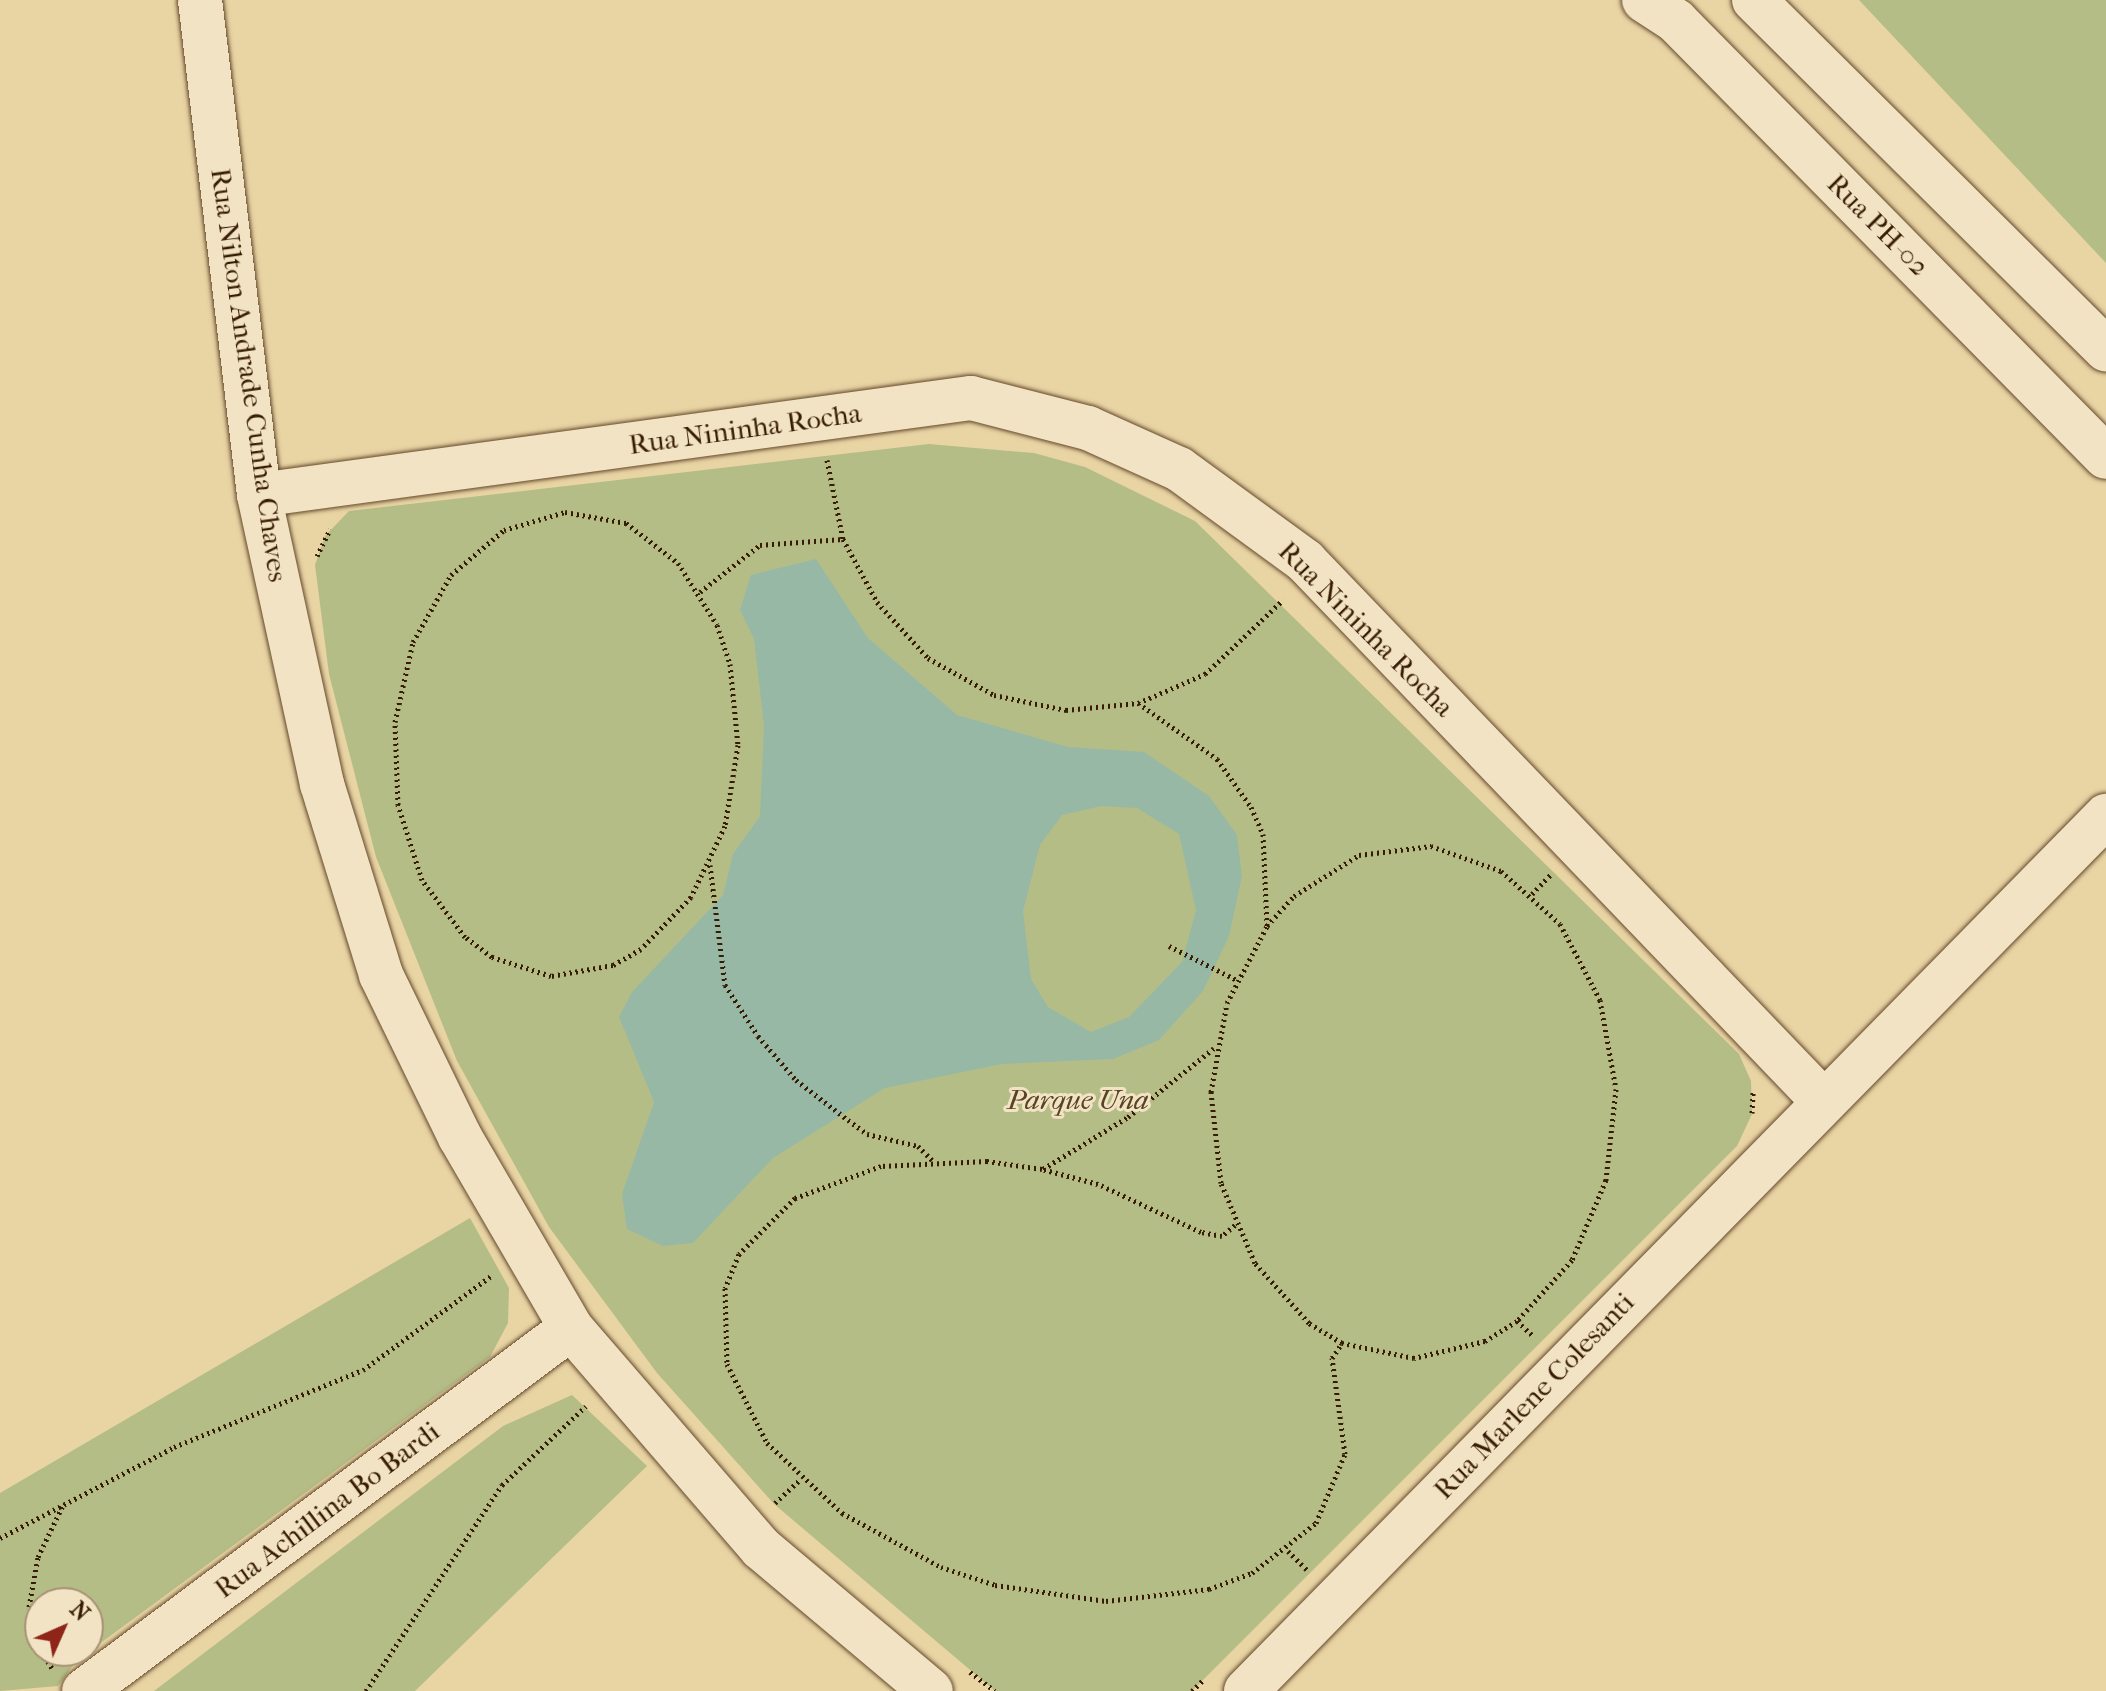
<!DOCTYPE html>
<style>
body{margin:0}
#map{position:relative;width:2106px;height:1691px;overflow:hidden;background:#e9d4a4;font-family:"IM FELL French Canon",serif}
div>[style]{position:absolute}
.green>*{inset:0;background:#b5bd87}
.water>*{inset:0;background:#97b8a5}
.path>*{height:5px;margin-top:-2.5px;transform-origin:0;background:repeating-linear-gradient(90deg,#381b03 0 2px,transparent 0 6px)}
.roads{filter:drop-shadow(0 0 2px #64492b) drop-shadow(0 0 2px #64492b)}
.minor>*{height:44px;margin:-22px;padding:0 22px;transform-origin:22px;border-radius:22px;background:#f1e3c4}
span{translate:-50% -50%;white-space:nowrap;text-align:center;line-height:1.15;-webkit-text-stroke:6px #f1e3c4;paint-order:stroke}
.street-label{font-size:28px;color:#381b03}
.park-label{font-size:28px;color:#574424;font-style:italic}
.north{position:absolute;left:24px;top:1587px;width:80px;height:80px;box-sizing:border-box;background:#f1e3c4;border:2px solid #a79377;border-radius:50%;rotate:45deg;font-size:22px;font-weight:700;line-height:32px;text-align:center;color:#381b03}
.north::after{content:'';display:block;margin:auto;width:28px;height:36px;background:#8f2418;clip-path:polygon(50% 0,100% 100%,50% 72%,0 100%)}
</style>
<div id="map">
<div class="green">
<i style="clip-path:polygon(1859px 0,2106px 0,2106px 263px)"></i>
<i style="clip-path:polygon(929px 444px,1034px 453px,1085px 467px,1195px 521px,1739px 1054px,1751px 1081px,1752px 1114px,1737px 1146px,1192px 1691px,995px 1691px,774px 1504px,657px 1373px,549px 1227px,457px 1061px,376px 857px,329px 674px,315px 565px,325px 536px,349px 511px)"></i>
<i style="clip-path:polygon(evenodd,470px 1218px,509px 1288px,508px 1323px,490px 1357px,76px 1661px,58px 1686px,0 1691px,0 1493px,470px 1218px,40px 1603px,88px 1603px,88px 1651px,40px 1651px,40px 1603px)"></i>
<i style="clip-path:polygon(572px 1395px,647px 1466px,415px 1691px,154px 1691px,503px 1426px)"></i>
</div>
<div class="water">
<i style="clip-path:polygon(evenodd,816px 559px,868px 638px,957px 715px,1068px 747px,1144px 752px,1209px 796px,1237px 835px,1242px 876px,1229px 936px,1203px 991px,1159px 1040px,1113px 1059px,1002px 1064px,885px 1088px,773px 1158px,693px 1243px,663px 1246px,627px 1229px,622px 1194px,654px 1102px,619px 1017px,632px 992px,723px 895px,733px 854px,760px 816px,764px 726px,754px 639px,740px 610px,751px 575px,816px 559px,1101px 806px,1137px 808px,1179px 834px,1196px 910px,1182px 962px,1129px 1017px,1091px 1032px,1048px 1007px,1031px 979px,1023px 911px,1040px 845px,1062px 815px,1101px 806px)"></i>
</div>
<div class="path">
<i style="left:827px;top:460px;width:81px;rotate:78.6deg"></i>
<i style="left:843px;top:539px;width:72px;rotate:61.6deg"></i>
<i style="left:877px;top:602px;width:76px;rotate:47.7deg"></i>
<i style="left:928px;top:658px;width:76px;rotate:29.3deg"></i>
<i style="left:994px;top:695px;width:74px;rotate:11.8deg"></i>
<i style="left:1066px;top:710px;width:72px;rotate:-5.6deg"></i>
<i style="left:1138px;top:703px;width:73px;rotate:-23.4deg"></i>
<i style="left:1205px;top:674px;width:108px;rotate:-43.5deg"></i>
<i style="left:565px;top:512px;width:62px;rotate:10.2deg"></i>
<i style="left:626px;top:523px;width:66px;rotate:37.6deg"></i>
<i style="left:678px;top:563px;width:73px;rotate:57.8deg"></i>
<i style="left:717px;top:625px;width:41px;rotate:71.6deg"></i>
<i style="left:730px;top:664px;width:81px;rotate:84.4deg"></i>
<i style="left:738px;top:745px;width:82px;rotate:99.1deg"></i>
<i style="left:725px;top:826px;width:79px;rotate:115.6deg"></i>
<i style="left:691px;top:897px;width:72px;rotate:133.9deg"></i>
<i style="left:641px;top:949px;width:32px;rotate:150deg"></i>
<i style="left:613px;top:965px;width:63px;rotate:169.9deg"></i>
<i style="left:551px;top:976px;width:62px;rotate:-162.1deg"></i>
<i style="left:492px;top:957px;width:34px;rotate:-143deg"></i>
<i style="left:465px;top:937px;width:71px;rotate:-127deg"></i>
<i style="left:422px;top:880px;width:79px;rotate:-107.7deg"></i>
<i style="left:398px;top:805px;width:83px;rotate:-92.1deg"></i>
<i style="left:395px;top:722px;width:82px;rotate:-77.3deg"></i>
<i style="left:413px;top:642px;width:77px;rotate:-60.4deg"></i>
<i style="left:451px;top:575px;width:70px;rotate:-40.3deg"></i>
<i style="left:504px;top:530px;width:64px;rotate:-16.4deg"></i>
<i style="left:317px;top:556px;width:30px;rotate:-64deg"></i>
<i style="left:700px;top:592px;width:76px;rotate:-38.1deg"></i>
<i style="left:760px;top:545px;width:83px;rotate:-4.1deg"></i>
<i style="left:1138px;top:703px;width:97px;rotate:35.3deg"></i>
<i style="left:1217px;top:759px;width:59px;rotate:54.7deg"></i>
<i style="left:1251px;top:807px;width:30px;rotate:66deg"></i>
<i style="left:1263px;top:834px;width:92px;rotate:87.5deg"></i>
<i style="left:1431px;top:846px;width:74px;rotate:19.7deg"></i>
<i style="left:1501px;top:871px;width:79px;rotate:41.9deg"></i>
<i style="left:1560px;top:924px;width:86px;rotate:62.2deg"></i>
<i style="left:1600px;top:1000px;width:90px;rotate:79.8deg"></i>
<i style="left:1616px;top:1089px;width:92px;rotate:96.3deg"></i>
<i style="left:1606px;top:1180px;width:87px;rotate:113deg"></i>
<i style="left:1572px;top:1260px;width:82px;rotate:132deg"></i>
<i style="left:1517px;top:1321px;width:38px;rotate:148deg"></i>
<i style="left:1485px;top:1341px;width:73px;rotate:166.5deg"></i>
<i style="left:1414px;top:1358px;width:74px;rotate:-168.2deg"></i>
<i style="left:1342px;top:1343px;width:39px;rotate:-149deg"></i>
<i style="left:1309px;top:1323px;width:81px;rotate:-132deg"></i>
<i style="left:1255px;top:1263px;width:87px;rotate:-113deg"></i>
<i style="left:1221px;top:1183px;width:92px;rotate:-96.3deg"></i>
<i style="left:1211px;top:1092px;width:90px;rotate:-79.8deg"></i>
<i style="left:1227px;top:1003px;width:87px;rotate:-62.5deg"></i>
<i style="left:1267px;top:926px;width:40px;rotate:-48deg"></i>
<i style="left:1294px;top:896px;width:77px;rotate:-32.2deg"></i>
<i style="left:1359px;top:855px;width:73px;rotate:-7.1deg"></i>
<i style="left:710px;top:865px;width:121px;rotate:82.9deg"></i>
<i style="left:725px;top:985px;width:61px;rotate:57.1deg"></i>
<i style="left:758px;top:1036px;width:58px;rotate:49.2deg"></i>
<i style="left:796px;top:1080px;width:66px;rotate:37.6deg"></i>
<i style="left:848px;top:1120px;width:24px;rotate:36deg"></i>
<i style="left:867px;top:1134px;width:52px;rotate:13.2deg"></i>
<i style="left:918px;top:1146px;width:20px;rotate:45deg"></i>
<i style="left:1532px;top:894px;width:28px;rotate:-46deg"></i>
<i style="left:1169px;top:946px;width:76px;rotate:26.6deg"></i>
<i style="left:1752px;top:1113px;width:21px;rotate:-87deg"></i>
<i style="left:1043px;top:1169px;width:100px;rotate:-31.5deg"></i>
<i style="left:1128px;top:1117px;width:110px;rotate:-38.7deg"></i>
<i style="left:1235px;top:1225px;width:17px;rotate:140deg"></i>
<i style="left:1222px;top:1236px;width:21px;rotate:-169deg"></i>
<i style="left:1201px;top:1232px;width:114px;rotate:-155deg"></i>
<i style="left:1098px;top:1184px;width:58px;rotate:-165deg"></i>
<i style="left:1042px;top:1169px;width:56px;rotate:-171.7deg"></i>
<i style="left:987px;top:1161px;width:106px;rotate:177.3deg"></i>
<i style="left:881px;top:1166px;width:92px;rotate:159.6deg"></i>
<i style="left:795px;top:1198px;width:79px;rotate:135deg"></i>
<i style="left:739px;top:1254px;width:37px;rotate:112deg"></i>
<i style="left:725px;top:1288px;width:76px;rotate:88.5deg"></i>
<i style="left:727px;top:1364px;width:89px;rotate:63.1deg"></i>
<i style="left:767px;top:1443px;width:103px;rotate:43deg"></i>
<i style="left:842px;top:1513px;width:113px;rotate:28.6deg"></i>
<i style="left:941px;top:1567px;width:57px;rotate:18.4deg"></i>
<i style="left:995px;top:1585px;width:112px;rotate:8.2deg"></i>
<i style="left:1106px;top:1601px;width:104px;rotate:-6.6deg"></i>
<i style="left:1209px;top:1589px;width:46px;rotate:-20.4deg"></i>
<i style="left:1252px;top:1573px;width:81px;rotate:-38deg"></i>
<i style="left:1316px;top:1523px;width:75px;rotate:-67.2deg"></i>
<i style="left:1345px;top:1454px;width:97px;rotate:-97.7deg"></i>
<i style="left:1332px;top:1358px;width:18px;rotate:-56deg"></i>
<i style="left:1517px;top:1321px;width:23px;rotate:43deg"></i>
<i style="left:775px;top:1503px;width:35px;rotate:-43deg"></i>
<i style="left:0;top:1538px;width:196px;rotate:-27.6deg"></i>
<i style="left:174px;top:1447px;width:204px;rotate:-22.2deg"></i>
<i style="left:363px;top:1370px;width:159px;rotate:-36.3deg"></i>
<i style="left:1288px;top:1551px;width:27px;rotate:45deg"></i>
<i style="left:40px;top:1648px;width:42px;rotate:-105deg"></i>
<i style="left:29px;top:1607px;width:51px;rotate:-79.8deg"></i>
<i style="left:38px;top:1557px;width:58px;rotate:-64.3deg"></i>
<i style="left:41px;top:1651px;width:20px;rotate:57deg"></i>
<i style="left:970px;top:1672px;width:31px;rotate:37deg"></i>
<i style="left:366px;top:1691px;width:247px;rotate:-56.6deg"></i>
<i style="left:502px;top:1485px;width:115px;rotate:-43.2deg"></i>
<i style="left:1192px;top:1691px;width:17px;rotate:-45deg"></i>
</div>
<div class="roads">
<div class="minor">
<i style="left:200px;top:0;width:499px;rotate:83.2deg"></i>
<i style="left:259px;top:495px;width:296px;rotate:77.7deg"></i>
<i style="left:322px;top:784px;width:200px;rotate:72.8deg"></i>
<i style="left:381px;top:975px;width:180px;rotate:64deg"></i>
<i style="left:460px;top:1137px;width:221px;rotate:59.8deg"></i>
<i style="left:571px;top:1328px;width:291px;rotate:49.2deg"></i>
<i style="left:761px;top:1548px;width:222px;rotate:40.1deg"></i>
<i style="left:1644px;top:0;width:38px;rotate:33deg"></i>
<i style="left:1676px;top:21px;width:612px;rotate:45.4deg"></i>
<i style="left:1754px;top:0;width:496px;rotate:44.8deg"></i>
<i style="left:259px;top:495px;width:719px;rotate:-7.76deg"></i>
<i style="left:971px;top:398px;width:121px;rotate:14.4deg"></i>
<i style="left:1088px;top:428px;width:100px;rotate:24.3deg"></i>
<i style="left:1179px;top:469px;width:156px;rotate:36.1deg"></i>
<i style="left:1305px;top:561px;width:748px;rotate:46.19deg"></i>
<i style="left:84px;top:1691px;width:607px;rotate:-36.7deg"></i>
<i style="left:1246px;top:1691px;width:1227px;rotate:-45.5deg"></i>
</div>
</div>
<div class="street-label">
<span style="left:1878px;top:225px;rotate:45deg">Rua PH-02</span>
<span style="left:249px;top:375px;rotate:82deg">Rua Nilton Andrade Cunha Chaves</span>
<span style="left:745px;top:429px;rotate:-8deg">Rua Nininha Rocha</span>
<span style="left:1366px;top:629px;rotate:45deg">Rua Nininha Rocha</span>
<span style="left:1534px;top:1396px;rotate:-46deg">Rua Marlene Colesanti</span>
<span style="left:327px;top:1510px;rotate:-37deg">Rua Achillina Bo Bardi</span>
</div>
<div class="park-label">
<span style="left:1078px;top:1100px">Parque Una</span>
</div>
<div class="north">N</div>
</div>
